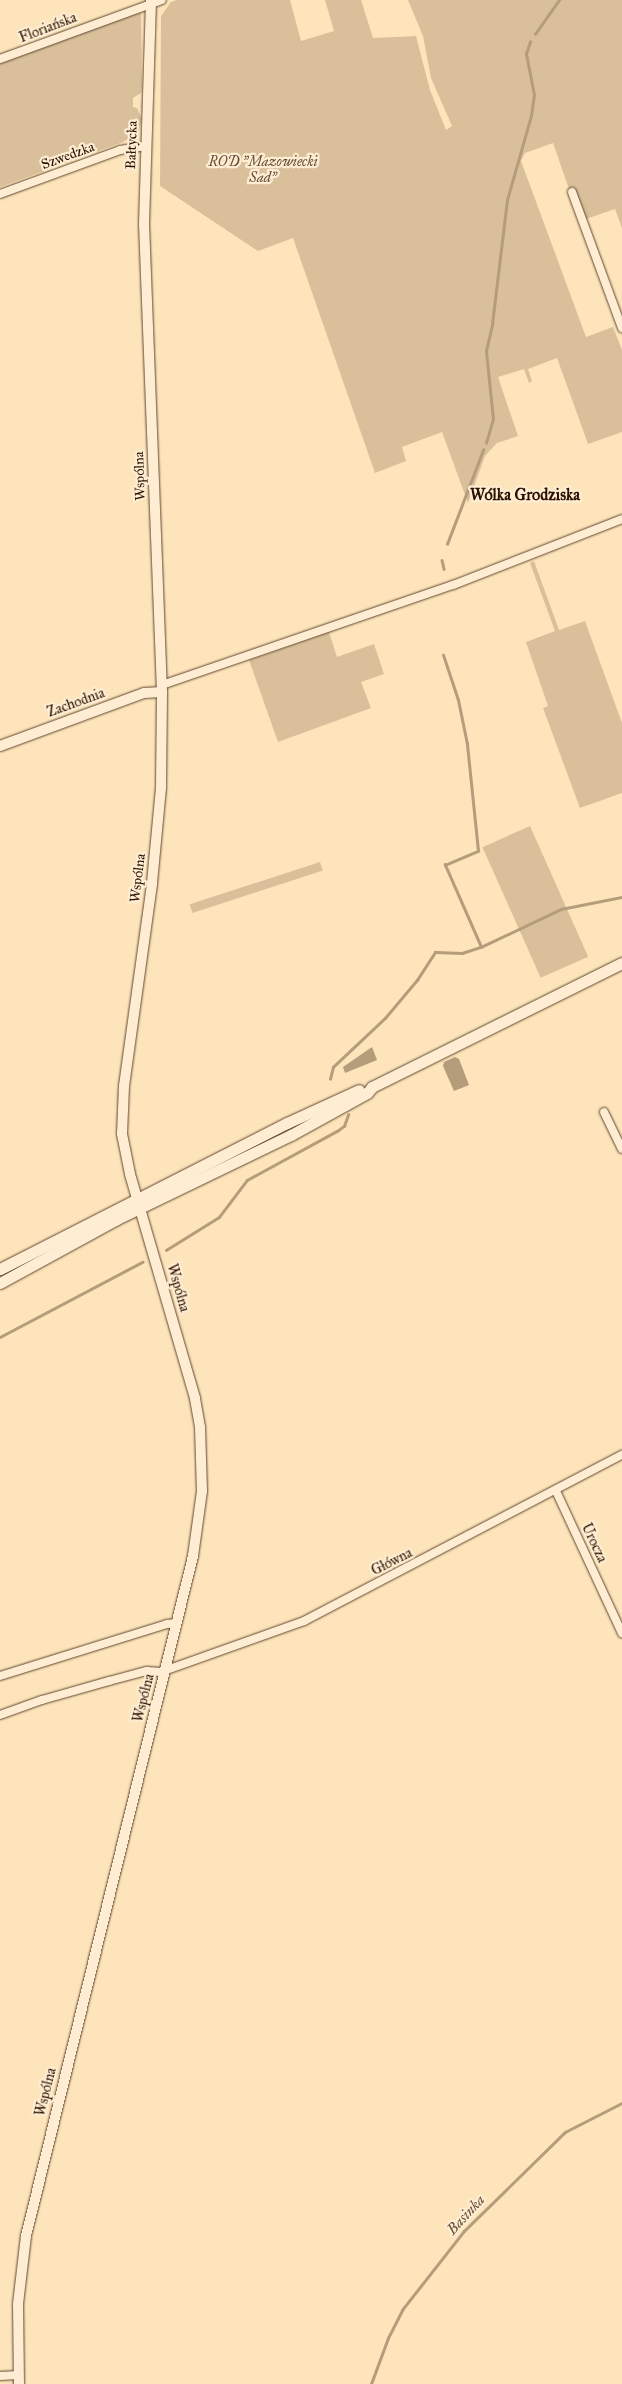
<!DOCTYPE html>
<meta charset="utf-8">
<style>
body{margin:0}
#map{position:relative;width:622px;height:2384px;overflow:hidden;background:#fde4ba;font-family:"IM FELL Great Primer",serif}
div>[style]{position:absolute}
.green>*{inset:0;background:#d9c09b;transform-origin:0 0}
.water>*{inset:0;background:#b59c7b}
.stream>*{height:2.5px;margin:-1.25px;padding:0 1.25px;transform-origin:1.25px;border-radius:1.25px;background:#b59c7b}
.roads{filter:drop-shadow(0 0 1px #5f462f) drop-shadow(0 0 1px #5f462f)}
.minor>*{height:8px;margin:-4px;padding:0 4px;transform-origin:4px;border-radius:4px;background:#feedd2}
.tertiary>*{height:10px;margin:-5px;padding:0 5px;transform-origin:5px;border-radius:5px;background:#feedd2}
.secondary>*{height:11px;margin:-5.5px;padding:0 5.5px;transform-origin:5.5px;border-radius:5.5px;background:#feedd2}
span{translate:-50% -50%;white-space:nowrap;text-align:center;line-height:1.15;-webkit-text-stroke:4.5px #feedd2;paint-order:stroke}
.street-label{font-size:14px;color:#2a1101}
.park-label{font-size:14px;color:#674e37;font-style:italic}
.water-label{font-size:15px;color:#695038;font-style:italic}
.quarter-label{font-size:16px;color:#2a1101;font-weight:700}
</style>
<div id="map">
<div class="green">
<i style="clip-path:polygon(177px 0,290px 0,301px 41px,334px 31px,325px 0,361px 0,373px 38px,416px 36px,430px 90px,446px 130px,452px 126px,431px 78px,423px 36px,408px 0,622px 0,622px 228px,615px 209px,586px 219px,574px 187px,569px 189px,553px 143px,525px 153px,521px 161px,586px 337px,613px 327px,622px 350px,622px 432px,588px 444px,557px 358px,528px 369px,532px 381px,529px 383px,524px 369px,498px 377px,518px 436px,497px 443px,485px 456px,468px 503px,442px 432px,402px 447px,406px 461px,375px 473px,293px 238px,258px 251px,160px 186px,161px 16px,171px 2px)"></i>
<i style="clip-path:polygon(141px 10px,142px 86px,141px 93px,133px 98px,133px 107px,137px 108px,142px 119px,139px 131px,123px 142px,0 187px,0 63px)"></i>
<i style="clip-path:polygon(534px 561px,559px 630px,585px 621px,622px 723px,622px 793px,580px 808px,543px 708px,548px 706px,526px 642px,555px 631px,530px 563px)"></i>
<i style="clip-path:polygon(329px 632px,337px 657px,374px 644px,384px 674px,361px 682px,371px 708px,278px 742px,249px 660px)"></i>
<i style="left:530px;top:826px;width:143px;height:52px;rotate:66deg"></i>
<i style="left:320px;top:862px;width:9px;height:137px;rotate:72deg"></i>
</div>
<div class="water">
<i style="clip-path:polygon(372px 1047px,377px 1060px,345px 1073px,343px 1067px)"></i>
<i style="clip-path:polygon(455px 1057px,459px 1059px,469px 1085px,454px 1091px,443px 1066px,444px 1062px)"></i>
</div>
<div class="stream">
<i style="left:535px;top:34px;width:42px;rotate:-54.8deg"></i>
<i style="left:486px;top:443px;width:25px;rotate:-74deg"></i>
<i style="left:493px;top:419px;width:68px;rotate:-95.9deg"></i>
<i style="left:486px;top:351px;width:28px;rotate:-77deg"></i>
<i style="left:492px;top:324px;width:125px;rotate:-83.1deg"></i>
<i style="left:507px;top:200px;width:87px;rotate:-74.1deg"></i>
<i style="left:531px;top:116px;width:21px;rotate:-82deg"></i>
<i style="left:534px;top:95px;width:42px;rotate:-101deg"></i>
<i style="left:526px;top:54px;width:13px;rotate:-72deg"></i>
<i style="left:447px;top:544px;width:101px;rotate:-69deg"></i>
<i style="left:442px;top:560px;width:9px;rotate:77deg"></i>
<i style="left:481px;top:947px;width:89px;rotate:-25.4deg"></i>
<i style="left:561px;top:909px;width:62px;rotate:-11.1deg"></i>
<i style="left:330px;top:1079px;width:12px;rotate:-76deg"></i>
<i style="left:333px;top:1067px;width:71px;rotate:-43.3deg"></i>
<i style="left:385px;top:1018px;width:50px;rotate:-49.9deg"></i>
<i style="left:417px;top:980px;width:33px;rotate:-57deg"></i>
<i style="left:435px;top:952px;width:27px;rotate:2deg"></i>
<i style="left:462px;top:953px;width:20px;rotate:-18deg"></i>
<i style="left:481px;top:947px;width:90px;rotate:-113.7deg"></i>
<i style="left:445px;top:865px;width:36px;rotate:-23deg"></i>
<i style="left:478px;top:851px;width:108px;rotate:-95.9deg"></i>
<i style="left:467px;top:744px;width:45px;rotate:-101.6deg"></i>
<i style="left:458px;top:700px;width:47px;rotate:-108.4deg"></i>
<i style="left:166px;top:1250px;width:62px;rotate:-31.9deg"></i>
<i style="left:219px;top:1217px;width:46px;rotate:-52.9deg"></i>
<i style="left:247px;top:1180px;width:102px;rotate:-28.6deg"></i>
<i style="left:337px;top:1131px;width:9px;rotate:-36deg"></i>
<i style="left:344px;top:1126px;width:12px;rotate:-70deg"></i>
<i style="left:0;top:1337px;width:161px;rotate:-27.8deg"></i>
<i style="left:371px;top:2384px;width:49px;rotate:-69.7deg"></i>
<i style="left:388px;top:2338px;width:31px;rotate:-63deg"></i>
<i style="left:402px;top:2310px;width:100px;rotate:-51.9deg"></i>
<i style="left:464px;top:2231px;width:141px;rotate:-44.4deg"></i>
<i style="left:565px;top:2132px;width:64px;rotate:-27deg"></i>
</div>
<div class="roads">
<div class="minor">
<i style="left:0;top:59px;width:172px;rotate:-20deg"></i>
<i style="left:572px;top:192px;width:145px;rotate:69.8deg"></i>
<i style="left:0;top:194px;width:128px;rotate:-20.1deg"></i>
<i style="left:120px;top:150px;width:26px;rotate:-9deg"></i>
<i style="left:162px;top:685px;width:308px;rotate:-19deg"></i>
<i style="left:453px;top:585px;width:181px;rotate:-21.3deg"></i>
<i style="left:604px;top:1112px;width:41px;rotate:64.1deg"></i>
<i style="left:556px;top:1491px;width:157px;rotate:65.1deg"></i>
<i style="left:0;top:1676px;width:175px;rotate:-17.3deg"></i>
<i style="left:167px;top:1624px;width:10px;rotate:-6deg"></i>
<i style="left:0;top:1715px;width:45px;rotate:-19.7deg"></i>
<i style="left:42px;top:1700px;width:70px;rotate:-15.8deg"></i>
<i style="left:109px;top:1681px;width:39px;rotate:-15deg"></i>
<i style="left:147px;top:1671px;width:14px;rotate:4deg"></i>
<i style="left:161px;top:1672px;width:152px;rotate:-19.6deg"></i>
<i style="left:304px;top:1621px;width:359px;rotate:-27.6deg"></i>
<i style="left:0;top:2376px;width:19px;rotate:-3deg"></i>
</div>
<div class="tertiary">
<i style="left:0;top:746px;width:153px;rotate:-20.2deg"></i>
<i style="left:144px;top:693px;width:18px;rotate:-3deg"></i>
<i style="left:19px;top:2384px;width:80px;rotate:-90.7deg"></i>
<i style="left:18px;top:2304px;width:68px;rotate:-83.3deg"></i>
<i style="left:26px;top:2236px;width:700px;rotate:-76.2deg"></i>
<i style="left:193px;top:1556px;width:66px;rotate:-82.1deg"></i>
<i style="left:202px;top:1491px;width:64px;rotate:-91.8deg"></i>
<i style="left:200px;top:1427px;width:29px;rotate:-100deg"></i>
<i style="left:195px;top:1398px;width:233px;rotate:-106.2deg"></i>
<i style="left:130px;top:1174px;width:41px;rotate:-101.3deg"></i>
<i style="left:122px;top:1134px;width:48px;rotate:-87.6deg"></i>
<i style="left:124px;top:1086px;width:205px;rotate:-82.1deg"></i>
<i style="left:152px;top:883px;width:95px;rotate:-84.6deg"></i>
<i style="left:161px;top:788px;width:96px;rotate:-89.4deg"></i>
<i style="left:162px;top:692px;width:468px;rotate:-92.2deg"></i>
<i style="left:144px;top:224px;width:224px;rotate:-88.2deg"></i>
</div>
<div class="secondary">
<i style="left:0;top:1269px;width:322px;rotate:-27deg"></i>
<i style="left:287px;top:1123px;width:79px;rotate:-24.6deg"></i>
<i style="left:0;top:1283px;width:133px;rotate:-28.7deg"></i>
<i style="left:117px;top:1219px;width:193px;rotate:-25.8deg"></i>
<i style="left:291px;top:1135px;width:87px;rotate:-28.9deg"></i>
<i style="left:367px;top:1093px;width:8px;rotate:-50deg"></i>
<i style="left:372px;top:1087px;width:279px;rotate:-26.4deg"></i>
</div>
</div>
<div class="street-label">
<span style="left:48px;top:28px;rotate:-21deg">Floriańska</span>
<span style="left:132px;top:145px;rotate:-88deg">Bałtycka</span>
<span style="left:68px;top:156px;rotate:-20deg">Szwedzka</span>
<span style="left:140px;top:476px;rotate:-92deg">Wspólna</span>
<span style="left:76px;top:703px;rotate:-20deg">Zachodnia</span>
<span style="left:138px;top:878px;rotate:-83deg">Wspólna</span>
<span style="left:178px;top:1288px;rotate:74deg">Wspólna</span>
<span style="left:594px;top:1543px;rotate:65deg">Urocza</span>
<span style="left:392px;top:1562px;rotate:-27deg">Główna</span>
<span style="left:144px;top:1698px;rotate:-76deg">Wspólna</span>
<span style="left:46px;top:2092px;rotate:-76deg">Wspólna</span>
</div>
<div class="park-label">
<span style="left:263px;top:170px">ROD "Mazowiecki<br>Sad"</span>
</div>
<div class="water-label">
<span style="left:466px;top:2215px;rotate:-47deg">Basinka</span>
</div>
<div class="quarter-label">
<span style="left:525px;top:495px">Wólka Grodziska</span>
</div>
</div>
